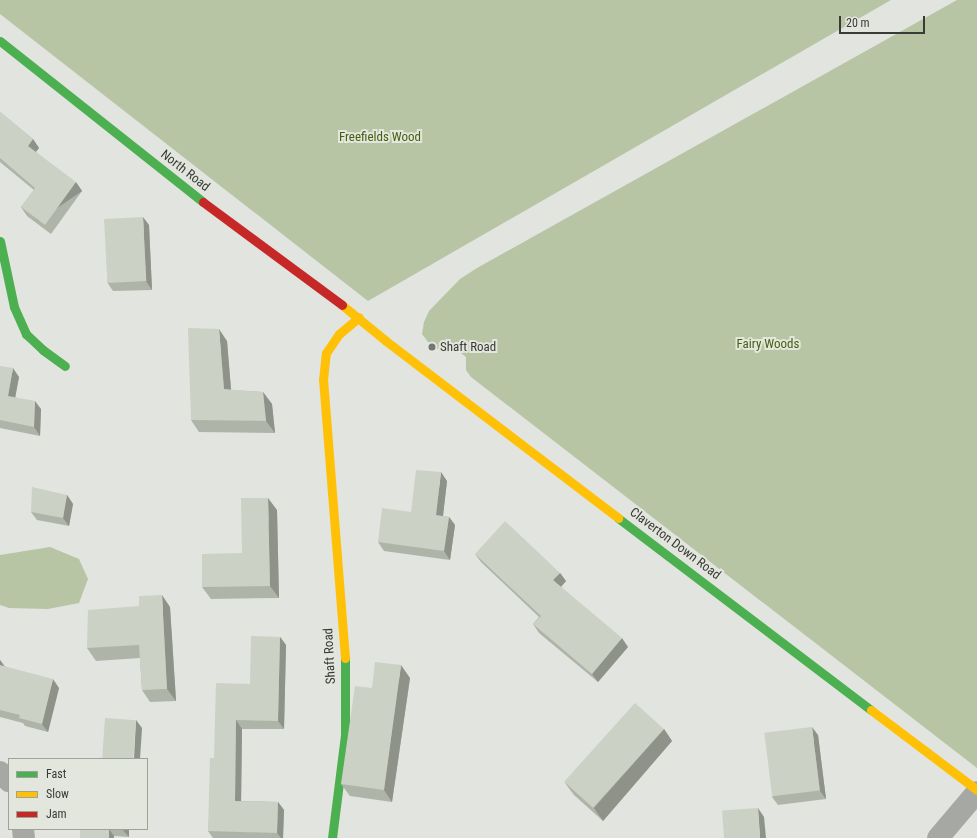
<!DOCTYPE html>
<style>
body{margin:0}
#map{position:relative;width:977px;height:838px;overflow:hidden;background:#e2e4df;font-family:"Roboto Condensed",sans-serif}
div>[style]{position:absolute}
.forest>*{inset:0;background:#b7c5a5}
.street>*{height:22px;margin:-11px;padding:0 11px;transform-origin:11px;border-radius:11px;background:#a6a8a4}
.fast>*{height:9px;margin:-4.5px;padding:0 4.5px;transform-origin:4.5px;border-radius:4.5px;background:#4caf50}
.slow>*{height:9px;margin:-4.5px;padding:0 4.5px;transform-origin:4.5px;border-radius:4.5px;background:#ffc107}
.jam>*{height:9px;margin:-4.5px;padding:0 4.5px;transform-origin:4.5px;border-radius:4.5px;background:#c62828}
.wall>*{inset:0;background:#afb4a9}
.shaded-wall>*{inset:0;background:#8e9289;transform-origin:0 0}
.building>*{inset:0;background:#cbd1c4;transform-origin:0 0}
.dots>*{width:11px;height:11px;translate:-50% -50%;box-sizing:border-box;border:2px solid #e2e6dd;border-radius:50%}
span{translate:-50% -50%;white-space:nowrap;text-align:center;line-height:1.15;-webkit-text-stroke:4px #e2e6dd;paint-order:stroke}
.park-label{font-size:13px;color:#43600e}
.street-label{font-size:13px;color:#393b37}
.poi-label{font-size:13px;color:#393b37}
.left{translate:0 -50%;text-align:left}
.legend{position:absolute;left:8px;top:758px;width:140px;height:72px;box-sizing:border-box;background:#e2e6dd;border:1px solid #9ea29b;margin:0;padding:5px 7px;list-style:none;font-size:12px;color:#393b37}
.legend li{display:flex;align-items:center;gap:8px;height:20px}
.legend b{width:20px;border:1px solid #9ea29b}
.scale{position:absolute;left:839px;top:16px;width:86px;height:18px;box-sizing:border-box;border:2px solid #393b37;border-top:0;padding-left:5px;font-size:12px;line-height:14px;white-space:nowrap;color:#393b37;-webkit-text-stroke:3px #e2e6dd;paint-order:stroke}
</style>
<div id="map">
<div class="forest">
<i style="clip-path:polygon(0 0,891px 0,368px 301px,0 14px)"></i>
<i style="clip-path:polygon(957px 0,977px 0,977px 768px,471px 377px,466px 370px,466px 357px,454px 348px,437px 349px,428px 342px,422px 334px,424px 322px,429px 311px,460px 279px,477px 268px)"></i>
<i style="clip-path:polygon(50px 547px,79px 559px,88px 579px,79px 603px,48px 609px,9px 608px,0 605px,0 555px)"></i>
</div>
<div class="street">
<i style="left:0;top:772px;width:13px;rotate:45deg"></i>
<i style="left:23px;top:829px;width:9px;rotate:84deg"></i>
<i style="left:938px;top:838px;width:60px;rotate:-49.7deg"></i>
</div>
<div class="fast">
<i style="left:0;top:41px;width:259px;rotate:38.4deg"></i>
<i style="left:0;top:241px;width:67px;rotate:78deg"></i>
<i style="left:14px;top:307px;width:30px;rotate:66deg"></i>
<i style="left:26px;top:334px;width:23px;rotate:43deg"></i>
<i style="left:43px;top:350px;width:27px;rotate:36deg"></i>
<i style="left:618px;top:518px;width:318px;rotate:37.2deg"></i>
<i style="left:332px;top:838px;width:104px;rotate:-82.8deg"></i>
<i style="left:345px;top:735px;width:77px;rotate:-90deg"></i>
</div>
<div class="slow">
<i style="left:342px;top:305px;width:57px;rotate:39.3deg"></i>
<i style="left:386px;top:341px;width:292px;rotate:37.3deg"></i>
<i style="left:345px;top:658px;width:279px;rotate:-94.5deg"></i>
<i style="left:323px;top:380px;width:27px;rotate:-84deg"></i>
<i style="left:326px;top:353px;width:23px;rotate:-56deg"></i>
<i style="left:339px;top:334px;width:26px;rotate:-40deg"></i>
<i style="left:871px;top:710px;width:133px;rotate:37deg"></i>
</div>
<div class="jam">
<i style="left:203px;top:202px;width:173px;rotate:36.5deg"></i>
</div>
<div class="wall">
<i style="clip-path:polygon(0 112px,33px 139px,39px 148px,36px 152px,82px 191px,51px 234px,27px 216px,21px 207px,34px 190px,0 162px)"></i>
<i style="clip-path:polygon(149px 225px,152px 290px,113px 291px,107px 282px)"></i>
<i style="clip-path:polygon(227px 341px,231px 390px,263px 392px,272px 404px,275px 433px,199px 432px,191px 420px)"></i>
<i style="clip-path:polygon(0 366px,19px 377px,15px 397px,41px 409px,40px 436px,0 428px)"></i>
<i style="clip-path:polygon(447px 481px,443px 516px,449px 517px,455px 525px,450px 560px,384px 551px,378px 542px,411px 512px)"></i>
<i style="clip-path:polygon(67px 495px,73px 504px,69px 526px,37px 520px,31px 512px)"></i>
<i style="clip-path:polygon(277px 510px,279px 598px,211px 599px,202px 587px,242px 553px)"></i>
<i style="clip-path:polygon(475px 554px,560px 573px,566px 581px,561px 587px,628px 647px,598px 682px,539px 633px,533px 624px,539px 617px,481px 562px)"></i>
<i style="clip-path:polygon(170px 607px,176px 701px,150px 702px,142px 690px,140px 658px,96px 661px,87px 648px)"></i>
<i style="clip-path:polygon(280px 637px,286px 645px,284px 729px,242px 729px,241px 801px,278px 802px,284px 810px,283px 838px,213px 838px,208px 831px,214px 758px,250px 684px)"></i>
<i style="clip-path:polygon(0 660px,4px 666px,59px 688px,48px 732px,25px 726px,23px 723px,0 717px)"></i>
<i style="clip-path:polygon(410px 678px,392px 802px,350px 796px,341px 784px,372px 688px)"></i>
<i style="clip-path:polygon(664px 729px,672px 741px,603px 821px,574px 795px,565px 783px)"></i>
<i style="clip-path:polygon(818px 735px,826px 799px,778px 805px,772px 797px)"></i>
<i style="clip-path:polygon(80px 829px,129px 829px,129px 837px,114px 836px,114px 838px,80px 838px)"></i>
</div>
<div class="shaded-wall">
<i style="clip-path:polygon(33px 139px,39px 148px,34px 154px,28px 146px)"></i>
<i style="left:76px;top:182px;width:11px;height:53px;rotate:56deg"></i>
<i style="clip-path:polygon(143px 217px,149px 225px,152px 290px,146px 281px)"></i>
<i style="clip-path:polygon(219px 329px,227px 341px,232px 401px,224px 389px)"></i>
<i style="clip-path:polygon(13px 368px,19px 377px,14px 404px,8px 396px)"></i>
<i style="clip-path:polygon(263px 392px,272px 404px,275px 433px,266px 421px)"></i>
<i style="clip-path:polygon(35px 401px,41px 409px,40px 436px,34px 427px)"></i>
<i style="clip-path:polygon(441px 472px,447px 481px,442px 524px,436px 515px)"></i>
<i style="clip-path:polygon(67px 495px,73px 504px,69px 526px,63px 518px)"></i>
<i style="clip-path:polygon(268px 498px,277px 510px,279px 598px,270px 586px)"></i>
<i style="clip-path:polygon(449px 517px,455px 525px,450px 560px,444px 551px)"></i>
<i style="clip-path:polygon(560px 573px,566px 581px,559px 589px,553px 580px)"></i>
<i style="clip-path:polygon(162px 595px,170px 607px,176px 701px,167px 689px)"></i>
<i style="clip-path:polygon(280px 637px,286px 645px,284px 729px,278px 721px)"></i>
<i style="clip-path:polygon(622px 638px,628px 647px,598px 682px,592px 674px)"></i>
<i style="clip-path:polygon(0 660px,6px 668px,0 667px)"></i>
<i style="clip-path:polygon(401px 665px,410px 678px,392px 802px,384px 790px)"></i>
<i style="clip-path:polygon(53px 679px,59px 688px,48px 732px,42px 724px)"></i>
<i style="clip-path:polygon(136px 720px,142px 728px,140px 759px,134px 759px)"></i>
<i style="clip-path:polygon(236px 720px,242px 729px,241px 809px,235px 801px)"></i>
<i style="clip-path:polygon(812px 727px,818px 735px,826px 799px,820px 791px)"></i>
<i style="clip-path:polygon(664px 729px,672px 741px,603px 821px,594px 808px)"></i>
<i style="clip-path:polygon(278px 802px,284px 810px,283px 838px,281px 838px,277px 833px)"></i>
<i style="clip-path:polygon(758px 808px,764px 817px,766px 838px,760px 838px)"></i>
<i style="clip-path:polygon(109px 829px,114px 836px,114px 838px,108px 838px)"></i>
<i style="clip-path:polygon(123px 829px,129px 829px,129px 837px,123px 830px)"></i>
</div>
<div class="building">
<i style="clip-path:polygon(0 112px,33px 139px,28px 146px,76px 182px,45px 225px,21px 207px,35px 188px,0 158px)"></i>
<i style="left:143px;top:217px;width:64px;height:39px;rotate:87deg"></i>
<i style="clip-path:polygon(188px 328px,219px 329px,224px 389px,263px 392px,266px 421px,191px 420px)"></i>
<i style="clip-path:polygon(0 366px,13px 368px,8px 396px,35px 401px,34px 427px,0 420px)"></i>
<i style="clip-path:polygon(416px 470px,441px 472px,436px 515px,449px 517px,444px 551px,378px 542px,382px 508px,411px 512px)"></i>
<i style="clip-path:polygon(32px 487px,67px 495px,63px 518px,31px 512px)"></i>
<i style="clip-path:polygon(241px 498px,268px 498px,270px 586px,202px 587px,202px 554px,242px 553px)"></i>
<i style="clip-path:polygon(505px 521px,560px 573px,553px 580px,622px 638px,592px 674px,533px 624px,541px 616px,475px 554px)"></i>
<i style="clip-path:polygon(162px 595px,167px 689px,142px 690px,139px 645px,87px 648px,88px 610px,139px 606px,139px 596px)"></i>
<i style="clip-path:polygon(251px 636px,280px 637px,278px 721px,236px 720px,235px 801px,278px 802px,277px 833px,208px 831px,210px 758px,214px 758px,216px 683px,250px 684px)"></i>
<i style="clip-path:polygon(375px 662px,401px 665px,384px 790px,341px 784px,355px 686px,372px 688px)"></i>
<i style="clip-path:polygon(0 665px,53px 679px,42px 724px,19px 718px,20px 715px,0 710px)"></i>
<i style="left:635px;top:703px;width:39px;height:106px;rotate:42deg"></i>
<i style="left:105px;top:718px;width:31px;height:41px;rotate:4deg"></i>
<i style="left:812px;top:727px;width:64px;height:48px;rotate:83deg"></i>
<i style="left:758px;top:808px;width:30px;height:36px;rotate:86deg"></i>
<i style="left:80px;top:829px;width:29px;height:9px"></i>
</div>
<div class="dots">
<i style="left:432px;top:347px;background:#747672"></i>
</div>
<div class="park-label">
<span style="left:380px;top:137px">Freefields Wood</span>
<span style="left:768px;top:344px">Fairy Woods</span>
</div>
<div class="street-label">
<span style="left:185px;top:171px;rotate:38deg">North Road</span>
<span style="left:675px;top:544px;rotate:37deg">Claverton Down Road</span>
<span style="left:330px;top:656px;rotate:-93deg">Shaft Road</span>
</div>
<div class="poi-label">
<span class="left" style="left:440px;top:347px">Shaft Road</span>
</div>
<ul class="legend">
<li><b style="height:5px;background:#4caf50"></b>Fast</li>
<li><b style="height:5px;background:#ffc107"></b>Slow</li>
<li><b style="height:5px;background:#c62828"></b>Jam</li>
</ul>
<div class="scale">20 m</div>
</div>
